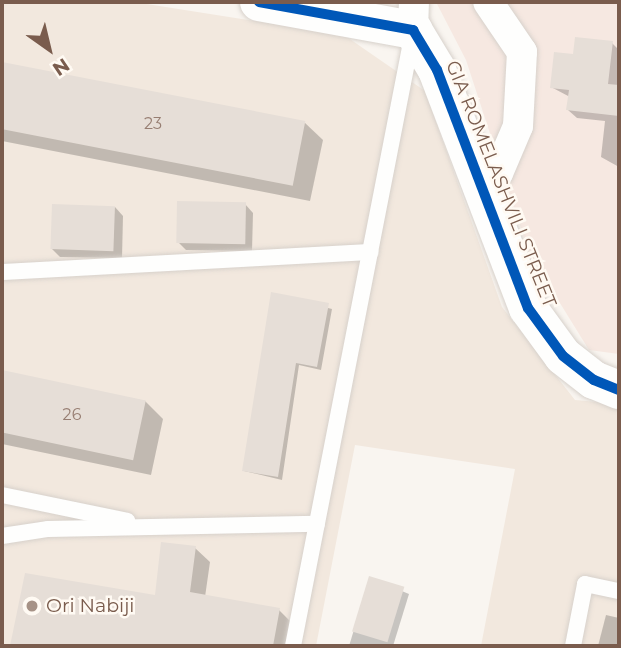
<!DOCTYPE html>
<style>
body{margin:0}
#map{position:relative;width:621px;height:648px;overflow:hidden;background:#f9f5f0;font-family:Montserrat,sans-serif}
div>[style]{position:absolute}
.residential>*{inset:0;background:#f2e8de}
.commercial>*{inset:0;background:#f6e8e1}
.shadow>*{inset:0;background:#0003}
.building>*{inset:0;background:#e6ded7;transform-origin:0 0}
.roads{filter:drop-shadow(0 0 2px #d7d1cb) drop-shadow(0 0 2px #d7d1cb)}
.lane>*{height:16px;margin:-8px;padding:0 8px;transform-origin:8px;border-radius:8px;background:#fefefd}
.street>*{height:30px;margin:-15px;padding:0 15px;transform-origin:15px;border-radius:15px;background:#fefefd}
.secondary>*{height:38px;margin:-19px;padding:0 19px;transform-origin:19px;border-radius:19px;background:#fefefd}
.cycleway>*{height:10px;margin:-5px;padding:0 5px;transform-origin:5px;border-radius:5px;background:#0057b8}
.dots>*{width:19px;height:19px;translate:-50% -50%;box-sizing:border-box;border:4px solid #fffaf3;border-radius:50%}
span{translate:-50% -50%;white-space:nowrap;text-align:center;line-height:1.15;-webkit-text-stroke:5px #fffaf3;paint-order:stroke}
.number-label{font-size:16px;color:#977e72}
.number-label span{-webkit-text-stroke-width:0}
.street-label{font-size:19px;color:#7a5c4d}
.poi-label{font-size:19px;color:#7a5c4d}
.left{translate:0 -50%;text-align:left}
.frame{position:absolute;inset:0;border:4px solid #7a5c4d;pointer-events:none}
.north{position:absolute;left:14px;top:14px;width:70px;height:70px;-webkit-text-stroke:5px #fffaf3;paint-order:stroke;rotate:146deg;font-size:19px;font-weight:700;line-height:28px;text-align:center;color:#7a5c4d}
.north::after{content:'';display:block;margin:auto;width:24px;height:32px;background:#7a5c4d;clip-path:polygon(50% 0,100% 100%,50% 72%,0 100%)}
</style>
<div id="map">
<div class="residential">
<i style="clip-path:polygon(2px 2px,134px 2px,344px 35px,425px 91px,502px 307px,575px 400px,619px 404px,619px 646px,481px 646px,515px 469px,355px 445px,316px 646px,2px 646px)"></i>
</div>
<div class="commercial">
<i style="clip-path:polygon(436px 2px,619px 2px,619px 354px,589px 350px,529px 253px,466px 60px)"></i>
</div>
<div class="shadow">
<i style="clip-path:polygon(612px 43px,619px 50px,619px 167px,601px 157px,605px 121px,577px 118px,568px 110px,570px 97px,551px 87px,575px 56px)"></i>
<i style="clip-path:polygon(2px 63px,304px 122px,323px 140px,310px 201px,2px 141px)"></i>
<i style="clip-path:polygon(245px 204px,253px 213px,252px 251px,186px 250px,178px 242px)"></i>
<i style="clip-path:polygon(115px 207px,123px 216px,122px 258px,60px 257px,52px 249px)"></i>
<i style="clip-path:polygon(272px 294px,332px 309px,321px 370px,299px 365px,282px 480px,244px 471px)"></i>
<i style="clip-path:polygon(2px 372px,145px 401px,163px 419px,151px 475px,2px 444px)"></i>
<i style="clip-path:polygon(195px 548px,210px 562px,205px 597px,279px 610px,293px 624px,289px 646px,12px 646px,26px 575px,156px 597px)"></i>
<i style="clip-path:polygon(370px 578px,409px 594px,393px 646px,349px 646px)"></i>
<i style="clip-path:polygon(606px 615px,619px 618px,619px 646px,598px 646px)"></i>
</div>
<div class="building">
<i style="clip-path:polygon(575px 37px,613px 41px,608px 84px,619px 85px,619px 116px,566px 110px,569px 90px,550px 88px,554px 52px,573px 54px)"></i>
<i style="left:2px;top:62px;width:309px;height:66px;rotate:11deg"></i>
<i style="left:177px;top:201px;width:69px;height:42px;rotate:1deg"></i>
<i style="left:52px;top:204px;width:63px;height:45px;rotate:2deg"></i>
<i style="clip-path:polygon(271px 292px,329px 303px,317px 367px,296px 363px,278px 477px,242px 471px)"></i>
<i style="left:2px;top:370px;width:147px;height:61px;rotate:12deg"></i>
<i style="clip-path:polygon(161px 542px,196px 546px,190px 592px,280px 608px,273px 646px,10px 646px,25px 573px,155px 595px)"></i>
<i style="left:369px;top:576px;width:37px;height:58px;rotate:17deg"></i>
</div>
<div class="roads">
<div class="lane">
<i style="left:2px;top:272px;width:369px;rotate:-3.1deg"></i>
<i style="left:2px;top:495px;width:128px;rotate:11.7deg"></i>
<i style="left:2px;top:536px;width:47px;rotate:-8.7deg"></i>
<i style="left:48px;top:529px;width:269px;rotate:-1.1deg"></i>
<i style="left:293px;top:646px;width:621px;rotate:-78.94deg"></i>
<i style="left:573px;top:646px;width:63px;rotate:-79deg"></i>
<i style="left:585px;top:584px;width:35px;rotate:12deg"></i>
</div>
<div class="street">
<i style="left:413px;top:30px;width:28px;rotate:-88deg"></i>
<i style="left:476px;top:174px;width:22px;rotate:-3deg"></i>
<i style="left:498px;top:173px;width:51px;rotate:-66.9deg"></i>
<i style="left:518px;top:126px;width:74px;rotate:-86.9deg"></i>
<i style="left:522px;top:52px;width:60px;rotate:-124.2deg"></i>
</div>
<div class="secondary">
<i style="left:259px;top:2px;width:157px;rotate:10.3deg"></i>
<i style="left:413px;top:30px;width:47px;rotate:59deg"></i>
<i style="left:437px;top:70px;width:255px;rotate:69.1deg"></i>
<i style="left:528px;top:308px;width:59px;rotate:53.9deg"></i>
<i style="left:563px;top:356px;width:39px;rotate:38deg"></i>
<i style="left:594px;top:380px;width:27px;rotate:22deg"></i>
</div>
</div>
<div class="cycleway">
<i style="left:259px;top:2px;width:157px;rotate:10.3deg"></i>
<i style="left:413px;top:30px;width:47px;rotate:59deg"></i>
<i style="left:437px;top:70px;width:255px;rotate:69.1deg"></i>
<i style="left:528px;top:308px;width:59px;rotate:53.9deg"></i>
<i style="left:563px;top:356px;width:39px;rotate:38deg"></i>
<i style="left:594px;top:380px;width:27px;rotate:22deg"></i>
</div>
<div class="dots">
<i style="left:32px;top:606px;background:#a69286"></i>
</div>
<div class="number-label">
<span style="left:153px;top:124px">23</span>
<span style="left:72px;top:415px">26</span>
</div>
<div class="street-label">
<span style="left:501px;top:184px;rotate:68deg">GIA ROMELASHVILI STREET</span>
</div>
<div class="poi-label">
<span class="left" style="left:46px;top:606px">Ori Nabiji</span>
</div>
<div class="frame"></div>
<div class="north">N</div>
</div>
